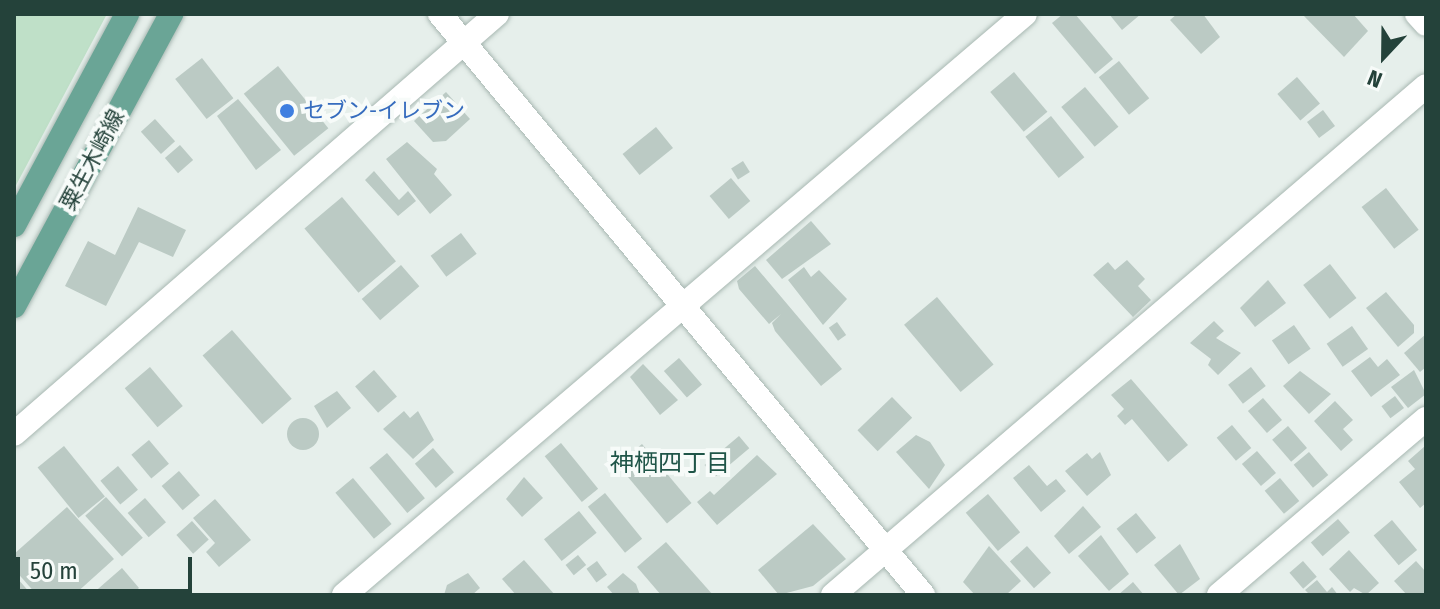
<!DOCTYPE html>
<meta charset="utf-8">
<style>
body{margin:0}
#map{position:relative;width:1440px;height:609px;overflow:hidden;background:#e6efeb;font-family:"Fira Sans Condensed","Noto Sans JP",sans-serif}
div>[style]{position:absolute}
.green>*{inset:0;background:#bfe0c8}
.building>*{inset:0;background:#bbcac4;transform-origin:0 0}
.round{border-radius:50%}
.roads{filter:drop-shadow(0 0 2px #a8b8b2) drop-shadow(0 0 2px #a8b8b2)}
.minor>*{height:24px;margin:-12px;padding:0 12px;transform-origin:12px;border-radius:12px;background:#fff}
.major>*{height:24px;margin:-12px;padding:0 12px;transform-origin:12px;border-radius:12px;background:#6aa596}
.dots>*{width:22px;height:22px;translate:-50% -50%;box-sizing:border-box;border:4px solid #f7fbf9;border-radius:50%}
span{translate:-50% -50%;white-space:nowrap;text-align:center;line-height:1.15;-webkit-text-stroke:8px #f7fbf9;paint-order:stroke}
.shop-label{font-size:22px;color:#366cbe}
.left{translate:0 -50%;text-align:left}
.street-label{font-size:22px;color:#24423a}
.neighbourhood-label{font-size:24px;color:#1f5548}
.frame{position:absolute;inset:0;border:16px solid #24423a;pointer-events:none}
.north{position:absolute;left:1344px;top:16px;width:80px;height:80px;-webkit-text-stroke:6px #f7fbf9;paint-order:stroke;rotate:202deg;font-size:22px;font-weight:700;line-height:32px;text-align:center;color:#24423a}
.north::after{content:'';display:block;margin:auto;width:28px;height:36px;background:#24423a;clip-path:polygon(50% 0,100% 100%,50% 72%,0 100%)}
.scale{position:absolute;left:16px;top:557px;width:176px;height:36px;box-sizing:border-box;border:4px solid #24423a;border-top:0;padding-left:10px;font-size:24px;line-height:28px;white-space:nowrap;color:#24423a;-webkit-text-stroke:6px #f7fbf9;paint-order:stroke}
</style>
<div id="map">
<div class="green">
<i style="clip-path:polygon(14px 14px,107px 14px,14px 189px)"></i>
</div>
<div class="building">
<i style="clip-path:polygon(1063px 14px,1075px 14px,1113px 59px,1095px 74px,1052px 23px)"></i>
<i style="clip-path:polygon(1109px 14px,1141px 14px,1122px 30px)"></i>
<i style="clip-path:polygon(1177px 14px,1203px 14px,1220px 37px,1201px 54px,1170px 20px)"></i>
<i style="clip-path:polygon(1353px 14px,1368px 31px,1344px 57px,1303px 15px)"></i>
<i style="left:202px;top:58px;width:51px;height:34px;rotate:52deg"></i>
<i style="left:1119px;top:61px;width:48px;height:26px;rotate:51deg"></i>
<i style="left:278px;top:66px;width:80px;height:44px;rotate:51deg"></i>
<i style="left:1014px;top:72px;width:52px;height:31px;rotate:50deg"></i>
<i style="left:1297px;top:77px;width:35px;height:26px;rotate:49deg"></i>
<i style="left:1085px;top:87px;width:52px;height:31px;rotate:50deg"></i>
<i style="clip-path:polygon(446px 92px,470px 119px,446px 141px,433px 142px,414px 121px)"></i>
<i style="clip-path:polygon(238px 99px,281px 150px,256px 170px,217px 116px)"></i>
<i style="left:1323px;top:110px;width:20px;height:20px;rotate:53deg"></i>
<i style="left:1051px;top:116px;width:53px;height:33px;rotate:51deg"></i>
<i style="left:155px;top:119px;width:30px;height:19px;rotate:48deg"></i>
<i style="left:656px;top:127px;width:27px;height:43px;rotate:51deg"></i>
<i style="clip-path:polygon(407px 142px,437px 169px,434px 174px,452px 195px,430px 214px,386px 159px)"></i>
<i style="left:180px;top:145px;width:20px;height:20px;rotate:49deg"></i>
<i style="left:743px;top:161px;width:13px;height:14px;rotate:58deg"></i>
<i style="clip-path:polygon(374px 171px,399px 200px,408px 191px,416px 201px,398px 216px,365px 180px)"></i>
<i style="left:731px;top:178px;width:30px;height:28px;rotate:50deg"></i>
<i style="left:1386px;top:188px;width:53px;height:31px;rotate:52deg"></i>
<i style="left:342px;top:197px;width:84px;height:49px;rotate:50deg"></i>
<i style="clip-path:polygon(138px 207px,186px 230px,173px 257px,139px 242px,106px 306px,65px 286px,88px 241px,115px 255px)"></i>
<i style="clip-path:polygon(811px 221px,831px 244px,782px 279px,766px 260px)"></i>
<i style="left:461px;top:233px;width:26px;height:38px;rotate:53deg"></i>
<i style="clip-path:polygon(1127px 260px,1145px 279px,1138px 286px,1151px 300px,1133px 317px,1093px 275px,1108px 262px,1115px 270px)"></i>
<i style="left:1330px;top:264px;width:43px;height:34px;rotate:52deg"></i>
<i style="left:401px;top:265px;width:28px;height:52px;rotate:49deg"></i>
<i style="clip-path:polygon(755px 266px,842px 369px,821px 386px,775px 331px,772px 323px,781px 314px,769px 324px,739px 289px,737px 281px)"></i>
<i style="clip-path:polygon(804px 267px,811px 277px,819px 270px,847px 299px,823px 325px,788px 280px)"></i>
<i style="clip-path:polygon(1268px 280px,1286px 303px,1255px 327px,1240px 308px)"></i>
<i style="clip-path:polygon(1386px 292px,1414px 325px,1414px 333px,1398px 347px,1366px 308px)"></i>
<i style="left:937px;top:297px;width:88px;height:43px;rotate:50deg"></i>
<i style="clip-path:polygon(1214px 321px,1224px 331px,1216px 338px,1241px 353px,1218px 375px,1208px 365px,1211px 359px,1190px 343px)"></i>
<i style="left:837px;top:322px;width:16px;height:10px;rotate:55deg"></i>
<i style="left:1294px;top:325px;width:29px;height:27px;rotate:55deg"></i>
<i style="left:1352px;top:326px;width:28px;height:31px;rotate:55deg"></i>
<i style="left:232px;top:330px;width:91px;height:39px;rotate:49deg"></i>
<i style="clip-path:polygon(1426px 334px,1426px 367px,1420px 372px,1404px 353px)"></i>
<i style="clip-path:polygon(1370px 357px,1378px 367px,1387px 359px,1400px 375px,1371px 397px,1351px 371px)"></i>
<i style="left:679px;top:358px;width:35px;height:20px;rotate:49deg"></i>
<i style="clip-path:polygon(643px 364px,678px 400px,660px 415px,630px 377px)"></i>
<i style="left:150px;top:367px;width:51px;height:33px;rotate:50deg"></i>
<i style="left:1251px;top:367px;width:24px;height:29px;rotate:52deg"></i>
<i style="left:374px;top:370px;width:35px;height:25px;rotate:49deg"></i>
<i style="clip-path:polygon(1414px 370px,1426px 394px,1408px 408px,1391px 387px)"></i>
<i style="clip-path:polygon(1300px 371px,1331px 394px,1309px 414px,1283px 386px)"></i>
<i style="clip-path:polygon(1131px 379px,1188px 445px,1168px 462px,1132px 419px,1125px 425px,1117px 416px,1124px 409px,1111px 395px)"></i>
<i style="clip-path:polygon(337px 391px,351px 408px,327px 428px,314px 406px)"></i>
<i style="left:1395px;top:396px;width:15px;height:17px;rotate:53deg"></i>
<i style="left:892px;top:397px;width:29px;height:48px;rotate:46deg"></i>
<i style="left:1263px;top:398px;width:29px;height:20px;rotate:49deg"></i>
<i style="clip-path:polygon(1335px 401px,1353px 420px,1343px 429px,1353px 440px,1341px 451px,1314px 421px)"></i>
<i style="clip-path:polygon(404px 411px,410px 418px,418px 411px,434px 440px,413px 459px,383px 429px)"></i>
<i class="round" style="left:287px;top:418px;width:32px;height:32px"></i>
<i style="left:1232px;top:425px;width:30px;height:20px;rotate:50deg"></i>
<i style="left:1288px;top:426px;width:29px;height:21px;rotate:49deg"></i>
<i style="clip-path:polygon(916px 435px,930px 442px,945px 465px,929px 489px,896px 452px)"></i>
<i style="left:739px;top:436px;width:16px;height:45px;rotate:50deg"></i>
<i style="left:149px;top:440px;width:31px;height:23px;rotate:50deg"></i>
<i style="left:561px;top:443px;width:59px;height:21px;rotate:51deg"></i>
<i style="left:642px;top:444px;width:77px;height:32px;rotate:50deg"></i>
<i style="left:64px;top:446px;width:65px;height:34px;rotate:51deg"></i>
<i style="clip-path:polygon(1425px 446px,1426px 503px,1420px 508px,1399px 482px,1415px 469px,1408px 461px)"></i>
<i style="left:433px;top:448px;width:32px;height:24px;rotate:49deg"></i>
<i style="left:1257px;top:451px;width:29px;height:20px;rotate:49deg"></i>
<i style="clip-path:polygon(1100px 452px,1111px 475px,1087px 496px,1065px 471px,1087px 453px,1092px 459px)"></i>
<i style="left:1309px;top:452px;width:30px;height:20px;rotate:50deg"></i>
<i style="left:387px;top:453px;width:59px;height:23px;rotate:50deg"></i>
<i style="clip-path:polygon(757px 455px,777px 474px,717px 525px,697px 502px,710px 491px,714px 495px)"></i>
<i style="clip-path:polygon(1029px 465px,1047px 486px,1056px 479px,1066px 491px,1041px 512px,1013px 478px)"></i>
<i style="left:118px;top:466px;width:31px;height:23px;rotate:50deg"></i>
<i style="left:179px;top:471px;width:32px;height:23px;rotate:49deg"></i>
<i style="clip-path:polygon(524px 477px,543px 498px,522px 517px,506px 499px)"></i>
<i style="left:353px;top:478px;width:60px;height:23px;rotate:50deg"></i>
<i style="left:1280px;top:478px;width:30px;height:20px;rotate:50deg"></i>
<i style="left:605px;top:493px;width:59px;height:22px;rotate:51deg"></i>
<i style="left:988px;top:494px;width:50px;height:29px;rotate:50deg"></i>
<i style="left:106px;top:497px;width:55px;height:28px;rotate:48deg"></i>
<i style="left:145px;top:498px;width:32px;height:23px;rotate:49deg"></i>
<i style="clip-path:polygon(215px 499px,251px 540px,219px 567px,206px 552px,215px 543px,193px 518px)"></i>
<i style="clip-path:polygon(1083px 506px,1101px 527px,1069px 554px,1054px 536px)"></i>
<i style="clip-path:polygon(67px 507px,114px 559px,74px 595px,37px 595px,14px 569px,14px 554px)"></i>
<i style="left:579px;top:511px;width:28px;height:45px;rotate:51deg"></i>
<i style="left:1136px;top:513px;width:32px;height:25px;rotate:51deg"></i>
<i style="left:1338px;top:519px;width:18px;height:36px;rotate:49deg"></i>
<i style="left:1392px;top:520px;width:39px;height:24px;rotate:50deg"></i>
<i style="left:192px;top:521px;width:25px;height:21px;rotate:48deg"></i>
<i style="clip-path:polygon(813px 524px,846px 559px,813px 586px,779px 595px,758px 570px)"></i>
<i style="clip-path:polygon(1101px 535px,1129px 574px,1109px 591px,1078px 556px)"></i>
<i style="clip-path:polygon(666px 542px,713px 595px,661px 595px,637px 567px)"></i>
<i style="clip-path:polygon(1180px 544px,1200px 579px,1179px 595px,1154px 565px)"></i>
<i style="clip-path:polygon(989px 546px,1021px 581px,1006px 595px,975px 595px,963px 582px)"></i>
<i style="left:1027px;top:546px;width:36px;height:23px;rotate:48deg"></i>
<i style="clip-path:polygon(1349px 550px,1379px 583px,1366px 595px,1354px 588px,1350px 592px,1329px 569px)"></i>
<i style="left:578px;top:555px;width:13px;height:16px;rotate:51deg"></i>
<i style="clip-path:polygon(524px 560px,555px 595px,516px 595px,502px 579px)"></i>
<i style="left:597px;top:561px;width:17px;height:13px;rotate:54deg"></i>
<i style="left:1303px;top:561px;width:21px;height:18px;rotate:49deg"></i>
<i style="clip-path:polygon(1416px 561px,1426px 572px,1426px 595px,1407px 595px,1394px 581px)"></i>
<i style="clip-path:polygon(122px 568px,139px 588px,131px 595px,91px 595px)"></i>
<i style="clip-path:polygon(468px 573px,480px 588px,472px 595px,444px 595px,447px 585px)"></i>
<i style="clip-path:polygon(623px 573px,636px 584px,640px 595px,614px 595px,607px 587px)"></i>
<i style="clip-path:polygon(17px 578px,32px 595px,14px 595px)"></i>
<i style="clip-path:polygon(1317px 580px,1327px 592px,1332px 587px,1338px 595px,1310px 595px,1305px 590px)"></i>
<i style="clip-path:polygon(1133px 582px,1144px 595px,1118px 595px)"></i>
</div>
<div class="roads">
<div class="minor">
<i style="left:440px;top:14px;width:756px;rotate:50.26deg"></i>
<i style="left:1417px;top:14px;width:13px;rotate:48deg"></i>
<i style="left:14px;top:434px;width:640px;rotate:-41.01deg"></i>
<i style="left:344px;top:595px;width:895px;rotate:-40.47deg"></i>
<i style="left:833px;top:595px;width:781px;rotate:-40.64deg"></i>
<i style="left:1219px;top:595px;width:272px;rotate:-40.4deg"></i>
</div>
<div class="major">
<i style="left:14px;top:225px;width:239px;rotate:-61.8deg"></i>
<i style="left:14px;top:306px;width:332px;rotate:-61.7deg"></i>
</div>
</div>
<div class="dots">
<i style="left:287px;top:111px;background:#3f7fe0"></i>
</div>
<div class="shop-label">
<span class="left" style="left:303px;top:111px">セブン-イレブン</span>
</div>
<div class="street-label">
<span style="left:92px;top:160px;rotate:-62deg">粟生木崎線</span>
</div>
<div class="neighbourhood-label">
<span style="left:670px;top:464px">神栖四丁目</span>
</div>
<div class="frame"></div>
<div class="north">N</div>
<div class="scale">50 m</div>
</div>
